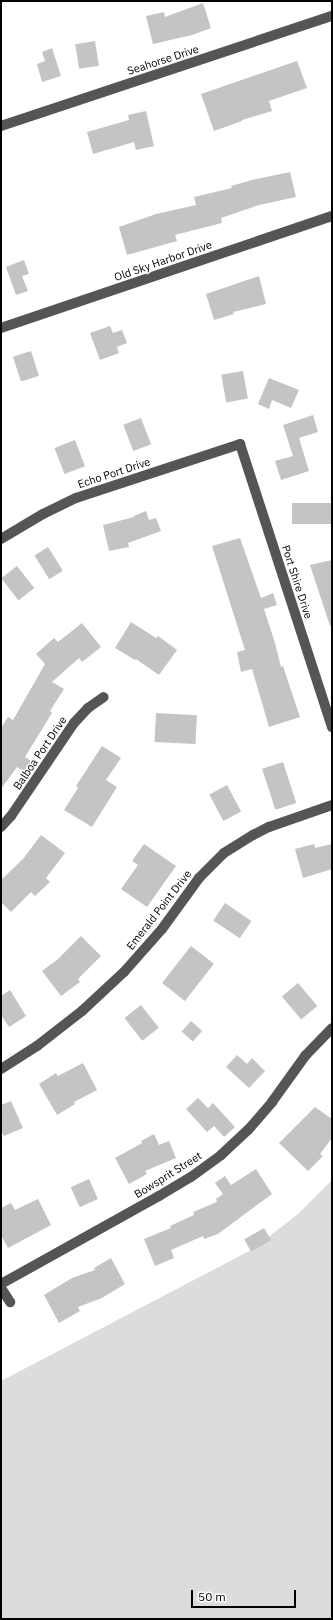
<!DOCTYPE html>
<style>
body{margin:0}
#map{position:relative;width:333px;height:1620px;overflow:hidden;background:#fff;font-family:"IBM Plex Sans",sans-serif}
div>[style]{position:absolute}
.green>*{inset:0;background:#dcdcdc}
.building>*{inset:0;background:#c4c4c4;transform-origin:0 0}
.minor>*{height:10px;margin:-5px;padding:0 5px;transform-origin:5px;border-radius:5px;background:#555}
span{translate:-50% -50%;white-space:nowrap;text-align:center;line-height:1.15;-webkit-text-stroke:3px #fff;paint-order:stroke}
.street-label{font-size:11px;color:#000}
.frame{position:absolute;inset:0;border:2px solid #000;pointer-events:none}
.scale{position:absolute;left:191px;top:1590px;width:105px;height:18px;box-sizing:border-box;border:2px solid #000;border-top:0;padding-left:5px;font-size:12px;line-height:14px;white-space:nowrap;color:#000;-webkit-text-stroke:3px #fff;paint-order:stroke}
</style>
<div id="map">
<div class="green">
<i style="clip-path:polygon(332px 1180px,332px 1619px,1px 1619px,1px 1381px,253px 1249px,298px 1214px)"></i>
</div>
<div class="building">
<i style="clip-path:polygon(203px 3px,211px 28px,192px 35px,153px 44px,146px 16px,164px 12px,165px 17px)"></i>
<i style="left:95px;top:41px;width:25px;height:20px;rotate:81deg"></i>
<i style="clip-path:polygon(52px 48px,61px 76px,42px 82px,37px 64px,45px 61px,42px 52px)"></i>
<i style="clip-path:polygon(297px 61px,307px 88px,269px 101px,272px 111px,242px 120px,242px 121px,214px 131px,201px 94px)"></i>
<i style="clip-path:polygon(146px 111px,154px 146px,136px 150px,134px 142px,93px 154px,87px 132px,129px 120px,128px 115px)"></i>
<i style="clip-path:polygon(290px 172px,296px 197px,259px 205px,221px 218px,222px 223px,175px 235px,177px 241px,127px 255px,119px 227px,156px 214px,196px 205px,194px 197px,232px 188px,231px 186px,252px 180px)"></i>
<i style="clip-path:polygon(24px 260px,29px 274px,22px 276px,28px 291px,16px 295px,6px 267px)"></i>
<i style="clip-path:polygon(259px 276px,266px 304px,233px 312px,234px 314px,214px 320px,206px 294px)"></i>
<i style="clip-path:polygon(110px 326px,113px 333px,122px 330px,127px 343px,117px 347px,119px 353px,100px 360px,90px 333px)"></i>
<i style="left:31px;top:351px;width:26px;height:19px;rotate:72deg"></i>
<i style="left:243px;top:371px;width:28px;height:22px;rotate:80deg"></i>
<i style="clip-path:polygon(269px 378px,299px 390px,291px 408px,272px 400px,269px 409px,258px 404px)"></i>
<i style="clip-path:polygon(313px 415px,318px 432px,299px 438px,309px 471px,281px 480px,275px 461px,293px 456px,283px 425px)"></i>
<i style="left:141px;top:418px;width:28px;height:19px;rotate:69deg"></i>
<i style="left:75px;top:440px;width:28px;height:22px;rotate:69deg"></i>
<i style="left:332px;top:503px;width:21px;height:40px;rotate:90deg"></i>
<i style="clip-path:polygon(146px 511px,149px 520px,156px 518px,161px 531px,128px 543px,129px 547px,109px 551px,103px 525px,134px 517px,134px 516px)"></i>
<i style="clip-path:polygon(240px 538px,261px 598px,273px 593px,277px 605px,264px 609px,275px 643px,281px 667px,283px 666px,300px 717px,269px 727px,252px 669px,241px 672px,237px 652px,245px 650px,212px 546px)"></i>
<i style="left:48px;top:547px;width:28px;height:16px;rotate:58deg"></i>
<i style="clip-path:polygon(332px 560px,332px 626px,330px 626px,310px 565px)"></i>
<i style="left:17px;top:566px;width:28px;height:20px;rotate:52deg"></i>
<i style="clip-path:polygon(131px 622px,156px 638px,158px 636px,177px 650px,159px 675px,136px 659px,135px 660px,115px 648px)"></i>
<i style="clip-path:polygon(82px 623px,101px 647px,82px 662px,79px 658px,52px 682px,64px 689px,50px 711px,52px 713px,25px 757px,36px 764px,29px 775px,17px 767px,1px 789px,1px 728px,8px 717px,13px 720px,45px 664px,36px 654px,54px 638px,58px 642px)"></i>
<i style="left:156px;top:713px;width:41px;height:29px;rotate:3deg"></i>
<i style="clip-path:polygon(102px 746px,121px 758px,106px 780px,117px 787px,92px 827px,64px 810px,78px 788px,76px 786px)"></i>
<i style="left:283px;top:762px;width:43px;height:22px;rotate:72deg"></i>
<i style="left:227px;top:785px;width:30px;height:20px;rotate:62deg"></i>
<i style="clip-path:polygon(41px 835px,65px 853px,46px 878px,50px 882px,35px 896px,31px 892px,11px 912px,1px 902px,1px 880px,23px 859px)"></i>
<i style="clip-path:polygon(144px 844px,176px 866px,147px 907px,121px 889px,138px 865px,132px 861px)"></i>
<i style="clip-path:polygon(314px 844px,315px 848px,332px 844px,332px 869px,303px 878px,295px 849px)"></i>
<i style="left:225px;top:903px;width:32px;height:21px;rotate:34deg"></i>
<i style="clip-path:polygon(81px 936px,101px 956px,78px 979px,80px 982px,61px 996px,42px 971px,58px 959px)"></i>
<i style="left:191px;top:946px;width:29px;height:47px;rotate:38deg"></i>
<i style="left:298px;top:983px;width:30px;height:21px;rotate:50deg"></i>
<i style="clip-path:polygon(10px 990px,26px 1016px,9px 1027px,1px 1015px,1px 996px)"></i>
<i style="left:141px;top:1005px;width:29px;height:21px;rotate:52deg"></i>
<i style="left:191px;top:1021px;width:15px;height:14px;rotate:42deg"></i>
<i style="clip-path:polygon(237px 1055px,247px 1064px,252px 1058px,265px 1071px,249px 1088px,226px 1067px)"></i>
<i style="clip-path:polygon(83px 1063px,97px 1090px,74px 1102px,75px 1104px,57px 1115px,39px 1084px,56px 1073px,58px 1076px)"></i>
<i style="clip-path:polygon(198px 1098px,208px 1108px,213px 1103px,235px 1127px,224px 1137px,214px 1126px,207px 1132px,186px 1109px)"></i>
<i style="clip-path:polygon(11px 1101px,23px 1128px,4px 1136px,1px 1130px,1px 1105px)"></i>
<i style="clip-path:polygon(315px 1107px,332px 1119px,332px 1138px,320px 1154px,323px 1156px,308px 1171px,279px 1143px)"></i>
<i style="clip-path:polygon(154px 1134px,159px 1145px,169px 1141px,176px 1158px,145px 1171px,147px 1174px,129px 1184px,115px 1158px,142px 1143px,141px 1141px)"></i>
<i style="clip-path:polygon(256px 1169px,272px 1194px,218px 1234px,204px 1239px,203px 1236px,171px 1250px,174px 1258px,155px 1266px,144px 1239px,171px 1228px,170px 1226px,194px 1215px,193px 1212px,217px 1202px,216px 1199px,223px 1194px,215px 1183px,225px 1176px,231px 1185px)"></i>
<i style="left:89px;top:1179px;width:22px;height:20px;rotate:66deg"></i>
<i style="clip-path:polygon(38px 1199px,51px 1225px,8px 1248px,1px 1235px,1px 1208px,11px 1203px,15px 1210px)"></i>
<i style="left:264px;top:1228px;width:14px;height:23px;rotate:60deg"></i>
<i style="clip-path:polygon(111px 1258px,125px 1284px,102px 1298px,78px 1307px,80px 1311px,59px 1323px,44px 1295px,72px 1278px,95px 1270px,94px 1268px)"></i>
</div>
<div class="minor">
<i style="left:1px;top:126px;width:349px;rotate:-18.4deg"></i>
<i style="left:1px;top:328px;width:349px;rotate:-18.7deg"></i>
<i style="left:1px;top:539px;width:49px;rotate:-30.8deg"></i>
<i style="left:43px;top:514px;width:37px;rotate:-26deg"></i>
<i style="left:76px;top:498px;width:173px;rotate:-18.2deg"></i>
<i style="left:240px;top:444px;width:298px;rotate:72deg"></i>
<i style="left:1px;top:827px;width:15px;rotate:-48deg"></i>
<i style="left:11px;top:816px;width:112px;rotate:-55.9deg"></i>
<i style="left:74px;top:723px;width:21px;rotate:-47deg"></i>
<i style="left:88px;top:708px;width:19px;rotate:-35deg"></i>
<i style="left:1px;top:1069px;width:43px;rotate:-32.6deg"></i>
<i style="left:37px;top:1046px;width:57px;rotate:-37.9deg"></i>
<i style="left:82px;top:1011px;width:57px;rotate:-42.9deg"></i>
<i style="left:124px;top:972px;width:57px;rotate:-48.5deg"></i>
<i style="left:162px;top:929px;width:63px;rotate:-54deg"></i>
<i style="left:199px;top:878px;width:35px;rotate:-45deg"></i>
<i style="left:224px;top:853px;width:34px;rotate:-32deg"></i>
<i style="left:253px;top:835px;width:18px;rotate:-27deg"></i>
<i style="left:269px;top:827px;width:67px;rotate:-19.2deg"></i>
<i style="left:1px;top:1284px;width:181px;rotate:-29.1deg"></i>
<i style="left:159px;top:1196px;width:37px;rotate:-31deg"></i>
<i style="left:191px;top:1177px;width:37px;rotate:-36deg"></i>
<i style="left:221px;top:1155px;width:37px;rotate:-43deg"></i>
<i style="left:248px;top:1130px;width:37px;rotate:-49deg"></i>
<i style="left:272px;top:1102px;width:57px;rotate:-54.3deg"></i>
<i style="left:305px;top:1056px;width:39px;rotate:-46deg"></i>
<i style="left:1px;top:1288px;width:17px;rotate:57deg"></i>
</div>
<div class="street-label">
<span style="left:163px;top:60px;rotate:-18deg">Seahorse Drive</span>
<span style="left:163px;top:261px;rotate:-19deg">Old Sky Harbor Drive</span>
<span style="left:114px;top:473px;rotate:-18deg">Echo Port Drive</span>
<span style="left:297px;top:582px;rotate:72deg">Port Shire Drive</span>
<span style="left:40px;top:753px;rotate:-56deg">Balboa Port Drive</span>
<span style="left:159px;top:910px;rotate:-52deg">Emerald Point Drive</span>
<span style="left:168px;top:1175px;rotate:-32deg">Bowsprit Street</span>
</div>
<div class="frame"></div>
<div class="scale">50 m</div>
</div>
